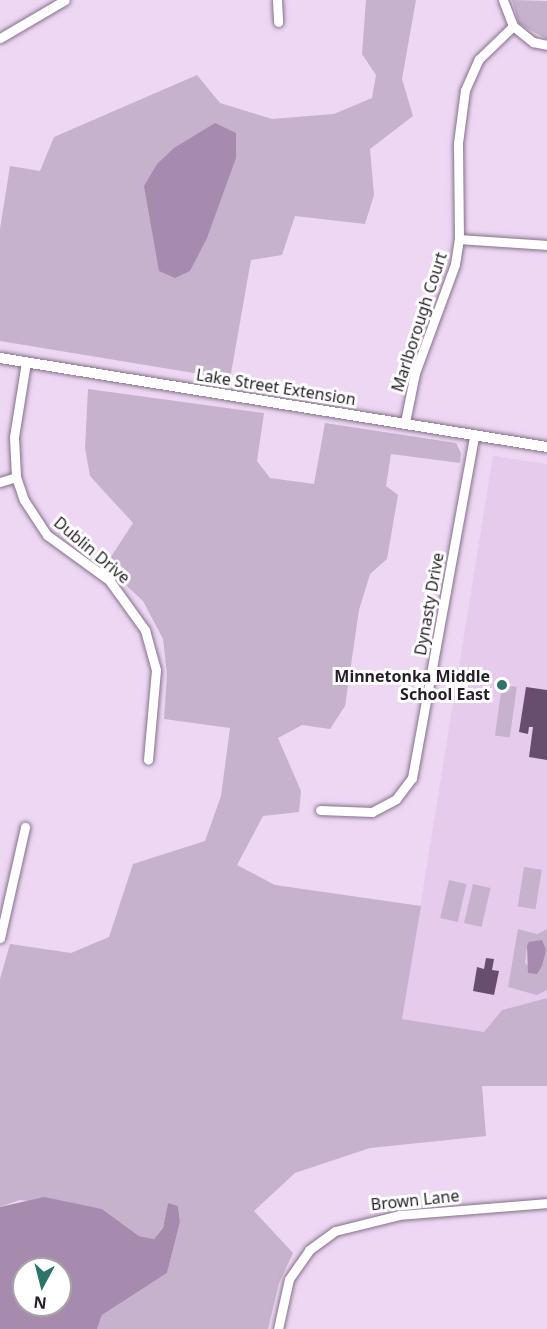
<!DOCTYPE html>
<style>
body{margin:0}
#map{position:relative;width:547px;height:1329px;overflow:hidden;background:#edd7f3;font-family:"Noto Sans",sans-serif}
div>[style]{position:absolute}
.built>*{inset:0;background:#e6cbed}
.green>*{inset:0;background:#c6b2cc;transform-origin:0 0}
.water>*{inset:0;background:#a68bae}
.building>*{inset:0;background:#674e6e}
.roads{filter:drop-shadow(0 0 2px #85718a) drop-shadow(0 0 2px #85718a)}
.minor>*{height:9px;margin:-4.5px;padding:0 4.5px;transform-origin:4.5px;border-radius:4.5px;background:#fff}
.tertiary>*{height:10px;margin:-5px;padding:0 5px;transform-origin:5px;border-radius:5px;background:#fff}
.dots>*{width:16px;height:16px;translate:-50% -50%;box-sizing:border-box;border:3px solid #fff;border-radius:50%}
span{translate:-50% -50%;white-space:nowrap;text-align:center;line-height:1.15;-webkit-text-stroke:6px #fff;paint-order:stroke}
.street-label{font-size:16px;color:#261e28}
.poi-label{font-size:16px;color:#261e28;font-weight:700}
.right{translate:-100% -50%;text-align:right}
.north{position:absolute;left:12px;top:1257px;width:60px;height:60px;box-sizing:border-box;background:#fff;border:2px solid #a8a5a9;border-radius:50%;rotate:187deg;font-size:16px;font-weight:700;line-height:24px;text-align:center;color:#261e28}
.north::after{content:'';display:block;margin:auto;width:21px;height:27px;background:#2b736b;clip-path:polygon(50% 0,100% 100%,50% 72%,0 100%)}
</style>
<div id="map">
<div class="built">
<i style="clip-path:polygon(493px 456px,547px 464px,547px 998px,502px 1010px,484px 1032px,402px 1019px)"></i>
</div>
<div class="green">
<i style="clip-path:polygon(366px 0,416px 0,402px 79px,413px 116px,370px 149px,374px 195px,365px 224px,295px 216px,282px 255px,251px 260px,230px 379px,0 341px,0 229px,10px 166px,40px 171px,54px 137px,197px 75px,220px 103px,272px 119px,334px 114px,372px 98px,376px 75px,362px 54px)"></i>
<i style="clip-path:polygon(512px 0,547px 1px,547px 39px,519px 24px)"></i>
<i style="clip-path:polygon(88px 389px,264px 413px,257px 461px,270px 478px,314px 484px,325px 423px,456px 443px,461px 453px,460px 463px,391px 454px,386px 486px,398px 495px,387px 559px,370px 574px,359px 610px,345px 706px,330px 729px,302px 725px,278px 738px,301px 791px,299px 812px,263px 816px,237px 865px,275px 885px,421px 906px,402px 1019px,484px 1032px,502px 1010px,547px 998px,547px 1086px,482px 1086px,486px 1136px,370px 1148px,295px 1173px,254px 1211px,293px 1253px,279px 1283px,268px 1329px,97px 1329px,102px 1315px,167px 1273px,180px 1222px,178px 1206px,168px 1204px,163px 1228px,154px 1239px,139px 1236px,102px 1209px,20px 1200px,0 1207px,0 979px,10px 944px,71px 953px,109px 937px,133px 864px,205px 841px,221px 796px,230px 728px,164px 719px,167px 674px,163px 639px,143px 601px,105px 566px,133px 523px,90px 476px,85px 448px)"></i>
<i style="left:502px;top:685px;width:15px;height:51px;rotate:8deg"></i>
<i style="left:524px;top:867px;width:18px;height:40px;rotate:9deg"></i>
<i style="left:449px;top:880px;width:18px;height:39px;rotate:13deg"></i>
<i style="left:473px;top:884px;width:18px;height:40px;rotate:13deg"></i>
<i style="clip-path:polygon(evenodd,518px 929px,537px 934px,547px 929px,547px 990px,537px 995px,508px 987px,518px 929px,527px 946px,546px 950px,537px 973px,525px 963px,527px 946px)"></i>
</div>
<div class="water">
<i style="clip-path:polygon(215px 123px,236px 133px,236px 158px,207px 238px,190px 271px,175px 278px,159px 271px,144px 186px,157px 164px,174px 148px)"></i>
<i style="clip-path:polygon(542px 940px,546px 950px,542px 966px,537px 974px,528px 973px,527px 946px,529px 942px)"></i>
<i style="clip-path:polygon(evenodd,44px 1197px,102px 1209px,139px 1236px,154px 1239px,163px 1228px,168px 1203px,178px 1206px,180px 1222px,167px 1273px,102px 1315px,97px 1329px,0 1329px,0 1207px,44px 1197px,24px 1269px,60px 1269px,60px 1305px,24px 1305px,24px 1269px)"></i>
</div>
<div class="building">
<i style="clip-path:polygon(526px 687px,547px 690px,547px 760px,529px 757px,533px 727px,529px 727px,528px 734px,519px 732px)"></i>
<i style="clip-path:polygon(486px 958px,494px 959px,492px 970px,499px 971px,494px 995px,473px 991px,477px 967px,484px 969px)"></i>
</div>
<div class="roads">
<div class="minor">
<i style="left:277px;top:0;width:22px;rotate:87deg"></i>
<i style="left:503px;top:0;width:28px;rotate:69deg"></i>
<i style="left:513px;top:26px;width:26px;rotate:39deg"></i>
<i style="left:533px;top:42px;width:14px;rotate:12deg"></i>
<i style="left:0;top:38px;width:75px;rotate:-30.3deg"></i>
<i style="left:459px;top:239px;width:88px;rotate:3.9deg"></i>
<i style="left:26px;top:362px;width:76px;rotate:99.1deg"></i>
<i style="left:14px;top:437px;width:40px;rotate:87.1deg"></i>
<i style="left:16px;top:477px;width:24px;rotate:71deg"></i>
<i style="left:24px;top:500px;width:42px;rotate:56.7deg"></i>
<i style="left:47px;top:535px;width:77px;rotate:36deg"></i>
<i style="left:109px;top:580px;width:62px;rotate:54.2deg"></i>
<i style="left:145px;top:630px;width:41px;rotate:74.6deg"></i>
<i style="left:156px;top:670px;width:90px;rotate:95.1deg"></i>
<i style="left:405px;top:422px;width:50px;rotate:-78.5deg"></i>
<i style="left:415px;top:373px;width:116px;rotate:-69.8deg"></i>
<i style="left:455px;top:264px;width:25px;rotate:-81deg"></i>
<i style="left:459px;top:239px;width:96px;rotate:-90.6deg"></i>
<i style="left:458px;top:143px;width:53px;rotate:-82.5deg"></i>
<i style="left:465px;top:90px;width:34px;rotate:-66deg"></i>
<i style="left:479px;top:59px;width:47px;rotate:-44.1deg"></i>
<i style="left:0;top:482px;width:17px;rotate:-17deg"></i>
<i style="left:320px;top:810px;width:52px;rotate:2.2deg"></i>
<i style="left:372px;top:812px;width:27px;rotate:-28deg"></i>
<i style="left:396px;top:799px;width:26px;rotate:-53deg"></i>
<i style="left:412px;top:778px;width:348px;rotate:-79.7deg"></i>
<i style="left:0;top:938px;width:114px;rotate:-77.3deg"></i>
<i style="left:278px;top:1329px;width:51px;rotate:-77.6deg"></i>
<i style="left:289px;top:1279px;width:35px;rotate:-55deg"></i>
<i style="left:309px;top:1250px;width:32px;rotate:-36deg"></i>
<i style="left:335px;top:1231px;width:66px;rotate:-14deg"></i>
<i style="left:399px;top:1215px;width:148px;rotate:-4.6deg"></i>
</div>
<div class="tertiary">
<i style="left:0;top:358px;width:554px;rotate:9.24deg"></i>
</div>
</div>
<div class="dots">
<i style="left:502px;top:685px;background:#2b736b"></i>
</div>
<div class="street-label">
<span style="left:419px;top:322px;rotate:-72deg">Marlborough Court</span>
<span style="left:276px;top:387px;rotate:9deg">Lake Street Extension</span>
<span style="left:92px;top:550px;rotate:40deg">Dublin Drive</span>
<span style="left:429px;top:604px;rotate:-80deg">Dynasty Drive</span>
<span style="left:415px;top:1200px;rotate:-6deg">Brown Lane</span>
</div>
<div class="poi-label">
<span class="right" style="left:490px;top:685px">Minnetonka Middle<br>School East</span>
</div>
<div class="north">N</div>
</div>
